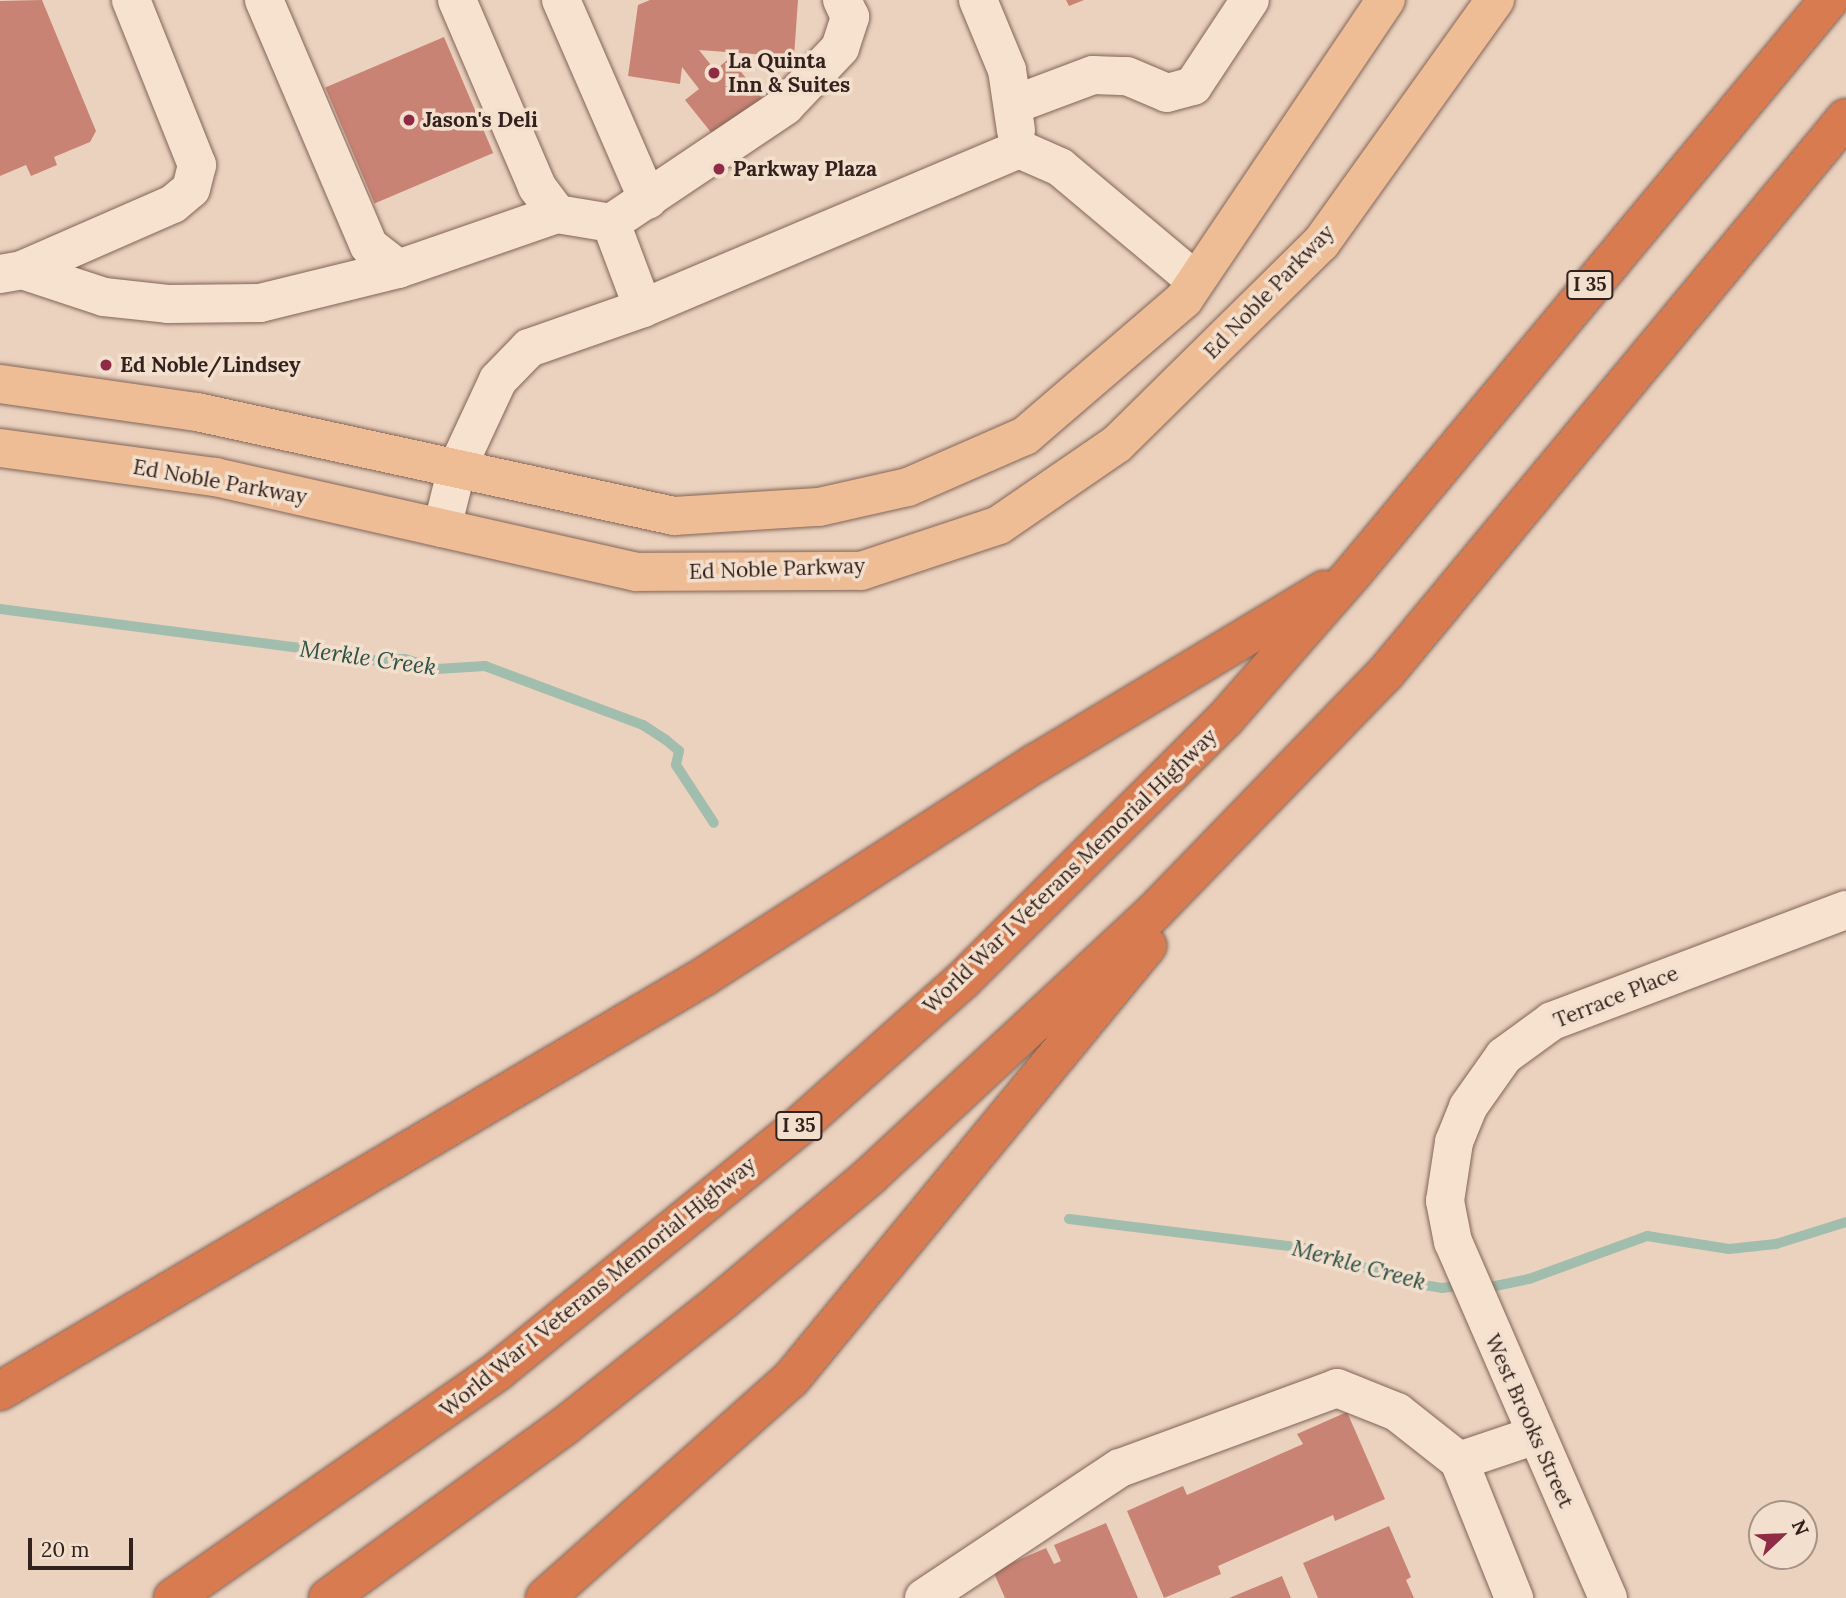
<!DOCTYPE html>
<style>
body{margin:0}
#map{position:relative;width:1846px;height:1598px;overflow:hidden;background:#ebd2be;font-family:Lora,serif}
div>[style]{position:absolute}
.stream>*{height:10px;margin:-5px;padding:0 5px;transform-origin:5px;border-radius:5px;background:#a1bdae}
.building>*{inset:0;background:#c88375;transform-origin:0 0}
.roads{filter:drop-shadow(0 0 2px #826458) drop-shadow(0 0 2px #826458)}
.minor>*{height:38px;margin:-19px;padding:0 19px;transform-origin:19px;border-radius:19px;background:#f7e2d0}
.major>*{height:38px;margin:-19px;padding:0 19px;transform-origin:19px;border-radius:19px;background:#eebd96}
.highway>*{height:38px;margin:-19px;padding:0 19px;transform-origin:19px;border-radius:19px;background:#d97b50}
.dots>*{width:19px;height:19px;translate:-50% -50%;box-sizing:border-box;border:4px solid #f3dfcd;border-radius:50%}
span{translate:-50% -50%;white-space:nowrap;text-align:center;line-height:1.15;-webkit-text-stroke:7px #f3dfcd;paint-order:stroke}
.shield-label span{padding:2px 5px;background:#f3dfcd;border:2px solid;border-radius:5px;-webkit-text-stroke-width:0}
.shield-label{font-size:19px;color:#32211c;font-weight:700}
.poi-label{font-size:21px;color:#32211c;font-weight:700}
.left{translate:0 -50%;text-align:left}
.street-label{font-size:21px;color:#32211c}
.water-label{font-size:23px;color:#2b5246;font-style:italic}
.north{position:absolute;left:1748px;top:1500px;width:70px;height:70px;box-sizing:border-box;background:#f3dfcd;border:2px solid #a69386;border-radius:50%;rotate:67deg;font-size:19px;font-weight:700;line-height:28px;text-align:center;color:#32211c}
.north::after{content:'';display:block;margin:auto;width:24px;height:32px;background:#8f2b44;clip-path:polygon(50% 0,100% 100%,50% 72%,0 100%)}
.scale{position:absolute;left:28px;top:1538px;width:105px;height:32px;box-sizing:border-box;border:4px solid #32211c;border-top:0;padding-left:9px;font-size:21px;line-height:24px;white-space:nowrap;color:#32211c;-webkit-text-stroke:5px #f3dfcd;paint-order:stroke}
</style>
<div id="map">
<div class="stream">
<i style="left:0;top:609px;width:326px;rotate:7.4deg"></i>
<i style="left:323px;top:651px;width:35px;rotate:16deg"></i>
<i style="left:357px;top:661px;width:48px;rotate:-2.4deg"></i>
<i style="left:405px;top:659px;width:34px;rotate:17deg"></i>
<i style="left:437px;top:669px;width:48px;rotate:-3.6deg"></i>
<i style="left:485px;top:666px;width:169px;rotate:20.5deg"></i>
<i style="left:643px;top:725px;width:27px;rotate:33deg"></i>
<i style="left:666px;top:740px;width:17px;rotate:40deg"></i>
<i style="left:679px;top:751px;width:14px;rotate:102deg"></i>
<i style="left:676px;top:765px;width:69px;rotate:56.8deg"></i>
<i style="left:1069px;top:1219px;width:239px;rotate:7deg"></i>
<i style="left:1306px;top:1248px;width:111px;rotate:18.4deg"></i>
<i style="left:1411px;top:1283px;width:31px;rotate:9deg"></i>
<i style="left:1442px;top:1288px;width:23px;rotate:-7deg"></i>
<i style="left:1481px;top:1289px;width:49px;rotate:-11.8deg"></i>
<i style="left:1529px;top:1279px;width:126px;rotate:-20deg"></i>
<i style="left:1647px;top:1236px;width:83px;rotate:9deg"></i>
<i style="left:1729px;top:1249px;width:47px;rotate:-6.1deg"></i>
<i style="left:1776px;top:1244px;width:73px;rotate:-17.4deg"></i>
</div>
<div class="building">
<i style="clip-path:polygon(42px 0,96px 131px,90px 142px,54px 157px,57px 165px,31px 176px,26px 165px,0 176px,0 1px)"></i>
<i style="clip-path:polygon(650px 0,798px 0,794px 57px,699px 50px,715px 70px,730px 58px,769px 107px,722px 146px,685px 100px,699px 89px,682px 67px,680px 84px,628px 76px,638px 5px)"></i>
<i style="clip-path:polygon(1066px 0,1084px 0,1069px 6px)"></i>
<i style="left:444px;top:37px;width:126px;height:129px;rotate:67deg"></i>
<i style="clip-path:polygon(1347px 1412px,1385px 1499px,1335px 1521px,1333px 1515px,1218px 1566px,1221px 1574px,1164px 1598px,1127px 1511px,1183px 1486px,1187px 1495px,1303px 1444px,1297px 1434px)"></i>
<i style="clip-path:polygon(1106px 1523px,1138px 1598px,1005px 1598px,993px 1571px,1046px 1548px,1054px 1564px,1061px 1561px,1054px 1545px)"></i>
<i style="clip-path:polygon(1389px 1526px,1411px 1577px,1406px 1580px,1414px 1598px,1318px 1598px,1303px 1563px)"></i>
<i style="clip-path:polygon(1282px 1576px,1291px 1598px,1229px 1598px)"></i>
</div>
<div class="roads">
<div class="minor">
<i style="left:264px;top:0;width:267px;rotate:66.9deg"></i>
<i style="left:369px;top:246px;width:37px;rotate:38deg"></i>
<i style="left:398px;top:269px;width:168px;rotate:-19.1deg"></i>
<i style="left:557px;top:214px;width:55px;rotate:9.5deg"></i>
<i style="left:611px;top:223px;width:91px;rotate:69.4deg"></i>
<i style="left:457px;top:0;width:203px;rotate:66.8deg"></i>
<i style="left:537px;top:187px;width:34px;rotate:53deg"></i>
<i style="left:561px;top:0;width:218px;rotate:66.5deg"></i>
<i style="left:978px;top:0;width:76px;rotate:67.5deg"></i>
<i style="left:1007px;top:70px;width:61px;rotate:81.5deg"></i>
<i style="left:1013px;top:105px;width:85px;rotate:-20.6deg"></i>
<i style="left:1093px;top:75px;width:34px;rotate:2deg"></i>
<i style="left:1127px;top:76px;width:43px;rotate:23deg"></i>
<i style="left:1167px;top:93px;width:27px;rotate:-15deg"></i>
<i style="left:1193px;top:86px;width:103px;rotate:-56.5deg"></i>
<i style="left:611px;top:223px;width:210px;rotate:-33.9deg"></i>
<i style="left:785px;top:106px;width:80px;rotate:-46.5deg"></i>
<i style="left:840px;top:48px;width:33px;rotate:-72deg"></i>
<i style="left:850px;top:17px;width:19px;rotate:-115deg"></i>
<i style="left:22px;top:270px;width:86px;rotate:18.2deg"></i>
<i style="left:104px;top:297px;width:64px;rotate:6.2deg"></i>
<i style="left:168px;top:304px;width:92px;rotate:-0.6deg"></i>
<i style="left:260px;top:303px;width:142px;rotate:-13.8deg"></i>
<i style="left:0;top:274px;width:22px;rotate:-10deg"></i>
<i style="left:22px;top:270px;width:165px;rotate:-23.6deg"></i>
<i style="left:173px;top:204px;width:23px;rotate:-40deg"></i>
<i style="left:191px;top:189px;width:25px;rotate:-76deg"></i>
<i style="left:197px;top:165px;width:178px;rotate:-111.8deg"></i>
<i style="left:442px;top:528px;width:62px;rotate:-76deg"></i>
<i style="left:457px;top:468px;width:97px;rotate:-65deg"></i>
<i style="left:498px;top:380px;width:45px;rotate:-45.9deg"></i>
<i style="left:529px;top:348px;width:121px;rotate:-19.3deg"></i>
<i style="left:643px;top:308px;width:408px;rotate:-22.9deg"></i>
<i style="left:1019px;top:149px;width:45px;rotate:23.7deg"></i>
<i style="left:1060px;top:167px;width:177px;rotate:40deg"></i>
<i style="left:1459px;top:1461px;width:81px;rotate:-18.7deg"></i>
<i style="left:924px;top:1598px;width:235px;rotate:-33.6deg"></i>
<i style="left:1120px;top:1468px;width:231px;rotate:-20.2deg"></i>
<i style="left:1337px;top:1388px;width:65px;rotate:21.8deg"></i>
<i style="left:1397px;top:1412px;width:79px;rotate:38.3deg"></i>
<i style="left:1459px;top:1461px;width:148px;rotate:68.1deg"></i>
<i style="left:1608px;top:1598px;width:388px;rotate:-113.5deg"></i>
<i style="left:1453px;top:1242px;width:42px;rotate:-101deg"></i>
<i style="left:1445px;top:1201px;width:60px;rotate:-81.3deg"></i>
<i style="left:1454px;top:1142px;width:38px;rotate:-68deg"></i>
<i style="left:1468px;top:1107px;width:62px;rotate:-54.8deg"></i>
<i style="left:1504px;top:1056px;width:59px;rotate:-36.1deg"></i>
<i style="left:1552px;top:1021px;width:314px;rotate:-20.7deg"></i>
</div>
<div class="major">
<i style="left:0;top:384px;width:199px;rotate:8.1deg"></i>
<i style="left:197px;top:412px;width:488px;rotate:12.3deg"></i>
<i style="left:674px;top:516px;width:145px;rotate:-3.6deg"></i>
<i style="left:819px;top:507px;width:91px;rotate:-12.7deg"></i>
<i style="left:908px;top:487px;width:128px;rotate:-23.6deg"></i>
<i style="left:1025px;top:436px;width:210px;rotate:-40.7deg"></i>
<i style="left:1184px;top:299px;width:361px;rotate:-56deg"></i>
<i style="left:0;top:448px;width:217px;rotate:7.7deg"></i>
<i style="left:215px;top:477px;width:432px;rotate:12.7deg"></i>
<i style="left:636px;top:572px;width:225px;rotate:-0.3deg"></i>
<i style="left:861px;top:571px;width:145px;rotate:-18.4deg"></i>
<i style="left:999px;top:525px;width:143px;rotate:-34.5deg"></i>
<i style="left:1117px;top:444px;width:286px;rotate:-44.6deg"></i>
<i style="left:1321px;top:243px;width:299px;rotate:-54.4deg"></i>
</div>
<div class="highway">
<i style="left:0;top:1391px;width:818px;rotate:-30.48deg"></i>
<i style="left:705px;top:976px;width:394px;rotate:-32.8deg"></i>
<i style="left:1036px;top:763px;width:336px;rotate:-31deg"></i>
<i style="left:173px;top:1598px;width:396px;rotate:-34.9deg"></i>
<i style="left:498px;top:1371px;width:388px;rotate:-39.1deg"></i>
<i style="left:799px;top:1126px;width:220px;rotate:-41.7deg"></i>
<i style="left:963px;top:980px;width:371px;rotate:-44.9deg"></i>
<i style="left:1226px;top:718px;width:193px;rotate:-48.8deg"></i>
<i style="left:1353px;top:573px;width:745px;rotate:-50.28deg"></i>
<i style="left:328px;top:1598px;width:294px;rotate:-36deg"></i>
<i style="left:566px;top:1425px;width:201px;rotate:-38.5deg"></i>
<i style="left:723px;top:1300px;width:192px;rotate:-40.1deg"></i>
<i style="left:870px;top:1176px;width:388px;rotate:-42.9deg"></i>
<i style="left:1154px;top:912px;width:332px;rotate:-45.9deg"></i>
<i style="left:1385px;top:674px;width:722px;rotate:-50.34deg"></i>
<i style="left:545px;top:1598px;width:329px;rotate:-41.7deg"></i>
<i style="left:791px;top:1379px;width:561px;rotate:-50.57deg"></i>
</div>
</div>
<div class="dots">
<i style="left:714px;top:73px;background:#8f2b44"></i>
<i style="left:409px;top:120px;background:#8f2b44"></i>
<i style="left:719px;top:169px;background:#8f2b44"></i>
<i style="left:106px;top:365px;background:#8f2b44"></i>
</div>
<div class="shield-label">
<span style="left:1590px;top:285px">I 35</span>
<span style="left:799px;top:1126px">I 35</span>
</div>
<div class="poi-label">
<span class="left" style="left:728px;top:73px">La Quinta<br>Inn &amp; Suites</span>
<span class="left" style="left:423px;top:120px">Jason's Deli</span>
<span class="left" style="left:733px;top:169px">Parkway Plaza</span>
<span class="left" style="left:120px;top:365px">Ed Noble/Lindsey</span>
</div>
<div class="street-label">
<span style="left:1269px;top:292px;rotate:-46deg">Ed Noble Parkway</span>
<span style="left:220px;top:482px;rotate:10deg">Ed Noble Parkway</span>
<span style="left:777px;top:569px;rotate:-2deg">Ed Noble Parkway</span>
<span style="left:1070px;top:871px;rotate:-44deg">World War I Veterans Memorial Highway</span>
<span style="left:1616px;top:997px;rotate:-22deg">Terrace Place</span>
<span style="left:598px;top:1287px;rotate:-39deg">World War I Veterans Memorial Highway</span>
<span style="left:1529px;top:1421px;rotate:66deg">West Brooks Street</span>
</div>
<div class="water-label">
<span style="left:368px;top:658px;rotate:8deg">Merkle Creek</span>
<span style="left:1359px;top:1265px;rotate:15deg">Merkle Creek</span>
</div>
<div class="north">N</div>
<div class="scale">20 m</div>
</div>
